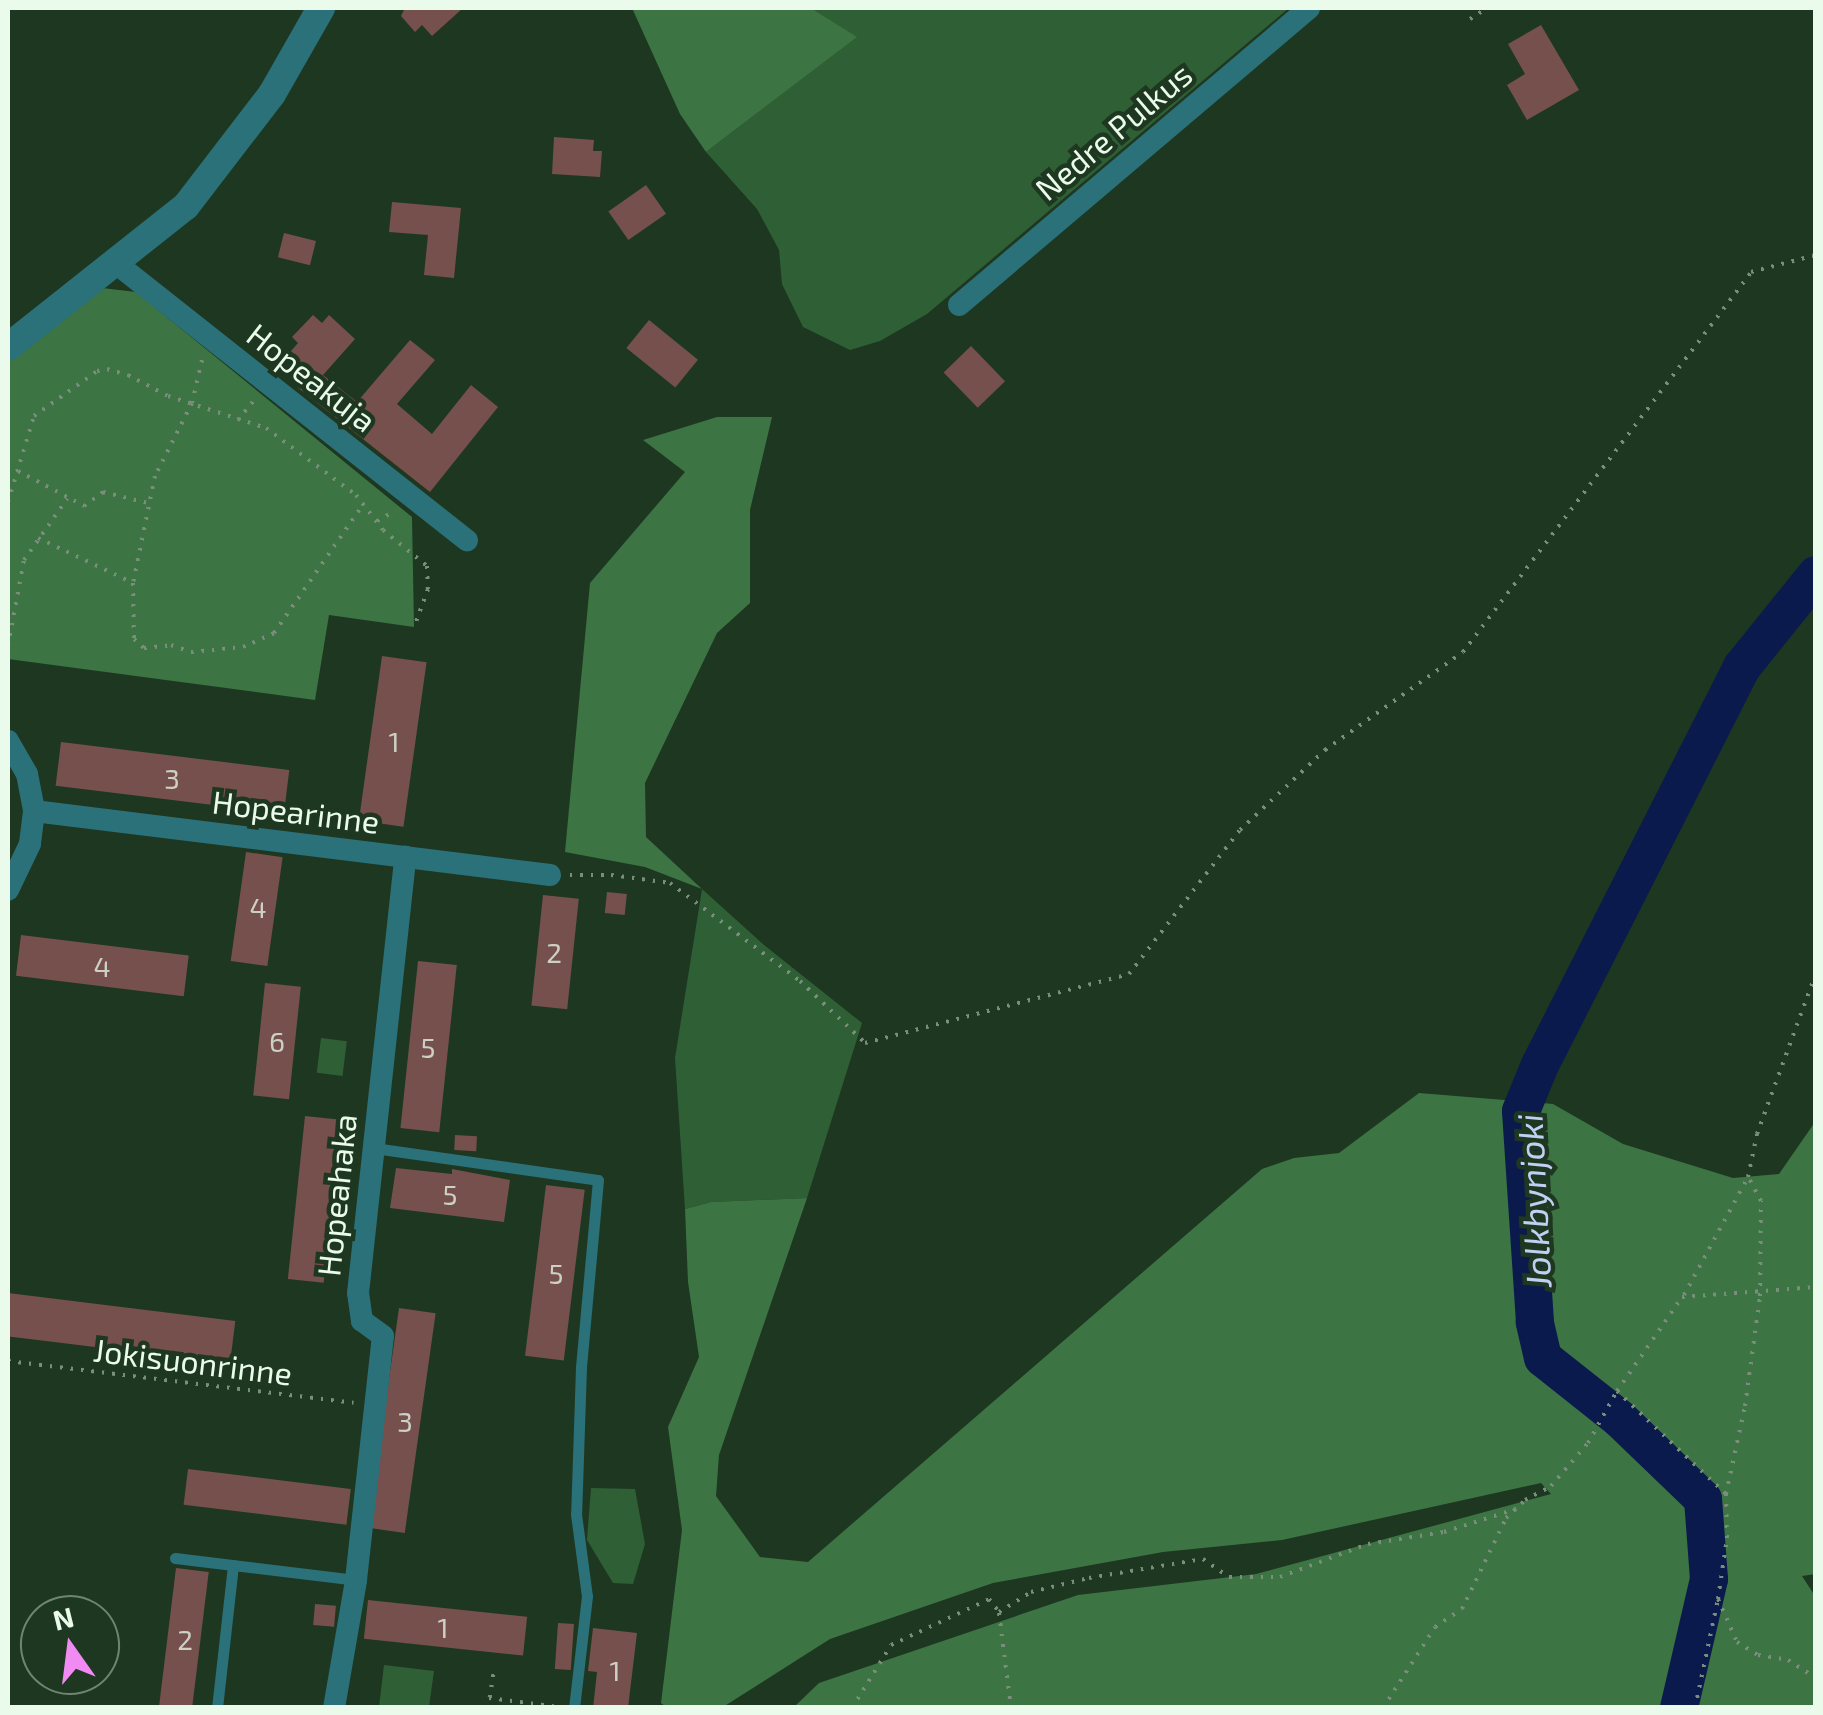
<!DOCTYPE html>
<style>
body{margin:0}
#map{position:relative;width:1823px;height:1715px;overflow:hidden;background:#1e3720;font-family:"Exo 2",sans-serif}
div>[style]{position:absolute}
.green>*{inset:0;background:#2f5f35;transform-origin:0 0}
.forest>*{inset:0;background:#3c7443}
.river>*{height:38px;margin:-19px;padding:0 19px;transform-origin:19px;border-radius:19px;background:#0b1a4d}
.building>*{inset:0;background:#75504c;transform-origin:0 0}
.path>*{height:4px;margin-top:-2px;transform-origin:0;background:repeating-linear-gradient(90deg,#7a8f7b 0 2.5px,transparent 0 10.5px)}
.service>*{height:11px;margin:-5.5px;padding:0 5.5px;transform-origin:5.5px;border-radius:5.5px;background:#2a7179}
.minor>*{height:22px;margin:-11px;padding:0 11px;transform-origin:11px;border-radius:11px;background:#2a7179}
.tertiary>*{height:28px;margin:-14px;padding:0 14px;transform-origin:14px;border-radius:14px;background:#2a7179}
span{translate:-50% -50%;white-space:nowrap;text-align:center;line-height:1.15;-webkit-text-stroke:9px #1e3720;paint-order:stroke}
.number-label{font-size:28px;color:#cdd0c3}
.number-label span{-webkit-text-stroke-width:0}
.street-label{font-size:32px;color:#eafaeb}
.water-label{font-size:35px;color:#c0d0f2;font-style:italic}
.frame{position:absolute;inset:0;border:10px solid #eafaeb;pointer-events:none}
.north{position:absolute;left:20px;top:1595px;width:100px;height:100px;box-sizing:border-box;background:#1e3720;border:2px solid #708571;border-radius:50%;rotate:346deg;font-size:28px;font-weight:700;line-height:40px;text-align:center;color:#eafaeb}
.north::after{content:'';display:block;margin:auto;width:35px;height:45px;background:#f18af3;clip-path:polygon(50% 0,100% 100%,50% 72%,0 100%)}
</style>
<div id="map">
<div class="green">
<i style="clip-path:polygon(811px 8px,1289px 8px,927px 314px,880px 341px,850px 350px,803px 327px,782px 284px,779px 250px,757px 209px,706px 152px,856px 37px)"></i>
<i style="clip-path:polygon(702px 889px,764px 945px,862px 1023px,807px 1198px,711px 1202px,685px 1209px,675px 1058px)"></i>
<i style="left:321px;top:1038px;width:26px;height:35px;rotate:7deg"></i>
<i style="clip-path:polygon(591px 1488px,635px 1489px,645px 1544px,633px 1584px,613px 1583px,587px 1540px)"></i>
<i style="clip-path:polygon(384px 1665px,434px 1671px,429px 1707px,379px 1707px)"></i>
</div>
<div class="forest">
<i style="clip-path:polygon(632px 8px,811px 8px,857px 37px,706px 152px,680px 114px)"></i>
<i style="clip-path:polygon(102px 288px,136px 292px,412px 517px,414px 627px,329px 615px,315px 700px,8px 659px,8px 361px)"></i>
<i style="clip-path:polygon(717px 417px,772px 417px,750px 510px,750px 603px,717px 633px,645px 783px,646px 837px,702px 889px,645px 867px,565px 852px,590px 583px,685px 472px,643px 440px)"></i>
<i style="clip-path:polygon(1419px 1093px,1553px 1104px,1623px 1144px,1733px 1178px,1779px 1174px,1815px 1122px,1816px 1574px,1802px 1576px,1815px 1596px,1815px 1707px,794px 1707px,819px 1683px,1078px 1595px,1256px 1574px,1551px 1494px,1541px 1483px,1282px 1540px,1163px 1552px,993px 1583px,830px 1639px,723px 1707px,666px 1707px,661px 1703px,682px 1530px,668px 1427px,699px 1357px,688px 1282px,685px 1209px,711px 1202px,807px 1198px,719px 1455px,716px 1496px,760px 1557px,808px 1562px,1262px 1169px,1294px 1158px,1339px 1153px)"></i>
</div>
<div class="river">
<i style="left:1679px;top:1708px;width:132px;rotate:-76.9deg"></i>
<i style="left:1709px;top:1579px;width:80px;rotate:-94.3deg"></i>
<i style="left:1703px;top:1499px;width:115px;rotate:-136.1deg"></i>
<i style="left:1620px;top:1419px;width:98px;rotate:-141.6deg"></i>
<i style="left:1543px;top:1358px;width:37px;rotate:-103deg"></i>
<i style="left:1535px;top:1322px;width:211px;rotate:-93.8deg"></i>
<i style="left:1521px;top:1111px;width:50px;rotate:-67.6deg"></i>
<i style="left:1540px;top:1065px;width:446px;rotate:-63.1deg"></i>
<i style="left:1742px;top:667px;width:118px;rotate:-51.2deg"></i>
</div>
<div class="building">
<i style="clip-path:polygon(405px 8px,463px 8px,432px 36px,422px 25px,415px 32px,401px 16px)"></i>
<i style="clip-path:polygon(1541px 25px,1579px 90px,1527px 120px,1507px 85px,1525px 74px,1508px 44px)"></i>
<i style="clip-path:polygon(554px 137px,594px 140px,593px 151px,602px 151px,600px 177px,552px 174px)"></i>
<i style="left:646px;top:185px;width:35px;height:46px;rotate:55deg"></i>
<i style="clip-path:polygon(392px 202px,461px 208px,454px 278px,424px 275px,428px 235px,389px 232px)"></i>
<i style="left:284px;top:233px;width:33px;height:25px;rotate:14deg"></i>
<i style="clip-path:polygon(313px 315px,322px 323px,329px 315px,355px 339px,323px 375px,357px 402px,410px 340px,435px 360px,397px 404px,432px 434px,471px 385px,498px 407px,430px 492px,297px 387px,304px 378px,284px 359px,298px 343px,292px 337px)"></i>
<i style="left:649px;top:320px;width:63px;height:36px;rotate:39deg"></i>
<i style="left:971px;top:346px;width:49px;height:38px;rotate:46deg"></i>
<i style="left:382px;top:656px;width:45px;height:166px;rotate:8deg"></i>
<i style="left:61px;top:742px;width:230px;height:44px;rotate:7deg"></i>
<i style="left:246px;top:852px;width:37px;height:110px;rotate:8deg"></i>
<i style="left:607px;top:892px;width:20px;height:21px;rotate:6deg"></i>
<i style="left:543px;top:895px;width:36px;height:111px;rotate:6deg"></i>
<i style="left:21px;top:935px;width:169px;height:41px;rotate:7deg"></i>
<i style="left:418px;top:961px;width:39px;height:168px;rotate:6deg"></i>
<i style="left:265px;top:983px;width:36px;height:113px;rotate:6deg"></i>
<i style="left:305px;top:1116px;width:36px;height:164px;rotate:6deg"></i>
<i style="left:455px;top:1135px;width:22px;height:15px;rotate:3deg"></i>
<i style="clip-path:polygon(396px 1168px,452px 1174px,452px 1169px,510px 1180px,504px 1222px,390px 1208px)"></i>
<i style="left:546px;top:1185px;width:39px;height:172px;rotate:7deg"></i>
<i style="left:8px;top:1293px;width:229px;height:43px;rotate:7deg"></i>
<i style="left:399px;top:1308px;width:37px;height:222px;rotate:8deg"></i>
<i style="left:188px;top:1469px;width:164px;height:36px;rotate:7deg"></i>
<i style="left:176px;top:1568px;width:33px;height:141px;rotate:7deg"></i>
<i style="left:368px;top:1600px;width:160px;height:39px;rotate:6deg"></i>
<i style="left:315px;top:1604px;width:21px;height:21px;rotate:5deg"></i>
<i style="left:558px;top:1623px;width:16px;height:46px;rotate:4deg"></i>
<i style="clip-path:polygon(593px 1628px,637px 1633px,628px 1708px,593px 1708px,597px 1672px,588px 1671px)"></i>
</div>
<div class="path">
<i style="left:1470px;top:19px;width:20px;rotate:-33deg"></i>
<i style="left:202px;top:360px;width:44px;rotate:103.1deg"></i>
<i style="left:192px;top:403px;width:82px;rotate:116.9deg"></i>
<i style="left:155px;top:476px;width:109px;rotate:101.6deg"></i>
<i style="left:133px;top:583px;width:56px;rotate:89deg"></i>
<i style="left:134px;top:639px;width:13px;rotate:42deg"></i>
<i style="left:144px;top:648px;width:27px;rotate:-6deg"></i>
<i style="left:171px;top:645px;width:21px;rotate:19deg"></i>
<i style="left:191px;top:652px;width:52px;rotate:-5.5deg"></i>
<i style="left:243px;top:647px;width:34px;rotate:-24deg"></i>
<i style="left:274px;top:633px;width:155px;rotate:-55.3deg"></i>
<i style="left:238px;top:420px;width:26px;rotate:-51deg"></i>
<i style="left:18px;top:471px;width:75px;rotate:27.9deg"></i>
<i style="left:84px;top:506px;width:24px;rotate:-36deg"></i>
<i style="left:103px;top:492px;width:46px;rotate:13.7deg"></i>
<i style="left:8px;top:502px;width:90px;rotate:-73.2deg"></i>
<i style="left:34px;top:416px;width:77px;rotate:-35.5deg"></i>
<i style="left:97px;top:371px;width:10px;rotate:-11deg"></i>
<i style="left:107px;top:369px;width:22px;rotate:16deg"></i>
<i style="left:128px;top:375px;width:45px;rotate:27.7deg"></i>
<i style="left:168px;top:396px;width:103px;rotate:18.1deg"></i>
<i style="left:266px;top:428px;width:112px;rotate:36.7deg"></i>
<i style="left:356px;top:495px;width:44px;rotate:52.4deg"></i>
<i style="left:383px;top:530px;width:57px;rotate:39.3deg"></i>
<i style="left:427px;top:566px;width:23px;rotate:88deg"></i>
<i style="left:428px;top:589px;width:40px;rotate:110.2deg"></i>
<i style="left:377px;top:521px;width:21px;rotate:-29deg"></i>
<i style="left:38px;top:538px;width:105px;rotate:25.3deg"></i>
<i style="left:8px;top:646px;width:87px;rotate:-79.5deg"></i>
<i style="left:24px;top:560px;width:75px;rotate:-54.8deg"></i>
<i style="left:570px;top:875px;width:41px"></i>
<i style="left:611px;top:875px;width:60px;rotate:7.7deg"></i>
<i style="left:670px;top:883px;width:163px;rotate:37deg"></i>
<i style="left:800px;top:981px;width:90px;rotate:43.6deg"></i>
<i style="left:865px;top:1043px;width:273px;rotate:-14.6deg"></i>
<i style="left:1129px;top:974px;width:182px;rotate:-52.4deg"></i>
<i style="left:1240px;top:830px;width:117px;rotate:-43.3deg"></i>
<i style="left:1325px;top:750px;width:169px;rotate:-35.4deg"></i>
<i style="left:1463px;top:652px;width:477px;rotate:-52.8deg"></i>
<i style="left:1751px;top:272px;width:67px;rotate:-14.7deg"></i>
<i style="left:1684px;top:1295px;width:134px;rotate:-61.5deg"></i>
<i style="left:1748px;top:1177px;width:44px;rotate:-78.2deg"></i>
<i style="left:1757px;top:1134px;width:171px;rotate:-69.9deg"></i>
<i style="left:8px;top:1361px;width:348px;rotate:6.9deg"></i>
<i style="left:1617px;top:1391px;width:150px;rotate:43.4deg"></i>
<i style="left:1718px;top:1599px;width:47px;rotate:66.2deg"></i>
<i style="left:1737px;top:1642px;width:25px;rotate:32deg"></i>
<i style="left:1758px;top:1655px;width:30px;rotate:9deg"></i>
<i style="left:1788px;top:1660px;width:33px;rotate:33deg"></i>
<i style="left:999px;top:1613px;width:96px;rotate:82.8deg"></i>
<i style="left:489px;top:1698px;width:71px;rotate:7.3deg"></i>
<i style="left:488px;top:1708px;width:38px;rotate:-81deg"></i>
<i style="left:852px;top:1708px;width:74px;rotate:-58.2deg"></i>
<i style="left:891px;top:1645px;width:108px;rotate:-25.1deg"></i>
<i style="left:989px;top:1599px;width:16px;rotate:52deg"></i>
<i style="left:999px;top:1612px;width:38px;rotate:-32deg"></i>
<i style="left:1031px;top:1592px;width:60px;rotate:-13.6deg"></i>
<i style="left:1089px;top:1578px;width:116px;rotate:-9.5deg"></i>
<i style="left:1203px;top:1559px;width:32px;rotate:35deg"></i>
<i style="left:1229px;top:1577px;width:51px"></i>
<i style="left:1280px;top:1577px;width:94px;rotate:-20.6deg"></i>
<i style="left:1368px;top:1544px;width:77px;rotate:-9deg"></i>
<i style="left:1444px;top:1532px;width:76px;rotate:-17.7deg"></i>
<i style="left:1383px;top:1708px;width:96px;rotate:-57.3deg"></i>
<i style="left:1435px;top:1627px;width:32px;rotate:-34deg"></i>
<i style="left:1462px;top:1609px;width:101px;rotate:-64.2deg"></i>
<i style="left:1506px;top:1518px;width:26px;rotate:-43deg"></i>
<i style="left:1525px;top:1500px;width:30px;rotate:-28deg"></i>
<i style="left:1551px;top:1486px;width:57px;rotate:-49.3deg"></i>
<i style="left:1588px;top:1443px;width:60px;rotate:-60.9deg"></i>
<i style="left:1617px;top:1391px;width:114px;rotate:-55.3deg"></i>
<i style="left:1682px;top:1297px;width:134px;rotate:-4.3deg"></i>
<i style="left:1695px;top:1708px;width:111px;rotate:-78.1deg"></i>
<i style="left:1718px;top:1599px;width:62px;rotate:-81.6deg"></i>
<i style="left:1727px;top:1538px;width:44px;rotate:-91.3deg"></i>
<i style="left:1726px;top:1494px;width:90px;rotate:-77.8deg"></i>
<i style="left:1745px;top:1406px;width:111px;rotate:-82.2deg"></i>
<i style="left:1760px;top:1296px;width:95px;rotate:-89.4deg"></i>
<i style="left:1761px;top:1201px;width:27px;rotate:-118deg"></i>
</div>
<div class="service">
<i style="left:374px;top:1148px;width:226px;rotate:8.1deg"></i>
<i style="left:598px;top:1180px;width:188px;rotate:95.2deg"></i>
<i style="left:581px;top:1367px;width:147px;rotate:91.9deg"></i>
<i style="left:576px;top:1514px;width:83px;rotate:82.4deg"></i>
<i style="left:587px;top:1596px;width:113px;rotate:96.6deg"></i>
<i style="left:175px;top:1558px;width:182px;rotate:6.9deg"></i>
<i style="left:217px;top:1708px;width:144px;rotate:-83.6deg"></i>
</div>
<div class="minor">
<i style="left:117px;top:264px;width:446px;rotate:38.3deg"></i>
<i style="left:959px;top:305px;width:459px;rotate:-40.3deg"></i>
<i style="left:8px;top:741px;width:38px;rotate:60deg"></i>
<i style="left:27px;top:774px;width:38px;rotate:79deg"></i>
<i style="left:34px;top:811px;width:33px;rotate:97deg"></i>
<i style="left:30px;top:844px;width:51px;rotate:115.6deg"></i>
<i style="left:34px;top:811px;width:520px;rotate:7.07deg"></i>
<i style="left:334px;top:1708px;width:130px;rotate:-80.2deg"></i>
<i style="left:356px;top:1580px;width:245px;rotate:-83.7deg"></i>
<i style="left:383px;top:1336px;width:26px;rotate:-144deg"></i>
<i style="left:362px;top:1321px;width:28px;rotate:-98deg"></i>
<i style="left:358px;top:1293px;width:439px;rotate:-83.8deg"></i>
</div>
<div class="tertiary">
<i style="left:8px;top:347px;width:227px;rotate:-38.4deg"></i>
<i style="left:186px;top:206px;width:141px;rotate:-52.5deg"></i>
<i style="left:272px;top:94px;width:99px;rotate:-60.3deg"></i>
</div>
<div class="number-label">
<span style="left:394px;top:741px">1</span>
<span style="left:172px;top:778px">3</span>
<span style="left:258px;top:907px">4</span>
<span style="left:554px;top:952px">2</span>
<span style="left:102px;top:966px">4</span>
<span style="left:277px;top:1041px">6</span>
<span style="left:428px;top:1047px">5</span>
<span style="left:450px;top:1194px">5</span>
<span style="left:556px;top:1273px">5</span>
<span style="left:405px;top:1421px">3</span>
<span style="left:443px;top:1627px">1</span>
<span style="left:185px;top:1639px">2</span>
<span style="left:615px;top:1670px">1</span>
</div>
<div class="street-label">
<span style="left:1113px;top:131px;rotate:-40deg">Nedre Pulkus</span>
<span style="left:312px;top:377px;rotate:38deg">Hopeakuja</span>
<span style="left:296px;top:811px;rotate:7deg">Hopearinne</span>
<span style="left:336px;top:1195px;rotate:-84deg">Hopeahaka</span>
<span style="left:193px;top:1361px;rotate:7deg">Jokisuonrinne</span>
</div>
<div class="water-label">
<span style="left:1533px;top:1201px;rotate:-93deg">Jolkbynjoki</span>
</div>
<div class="frame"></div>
<div class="north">N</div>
</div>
